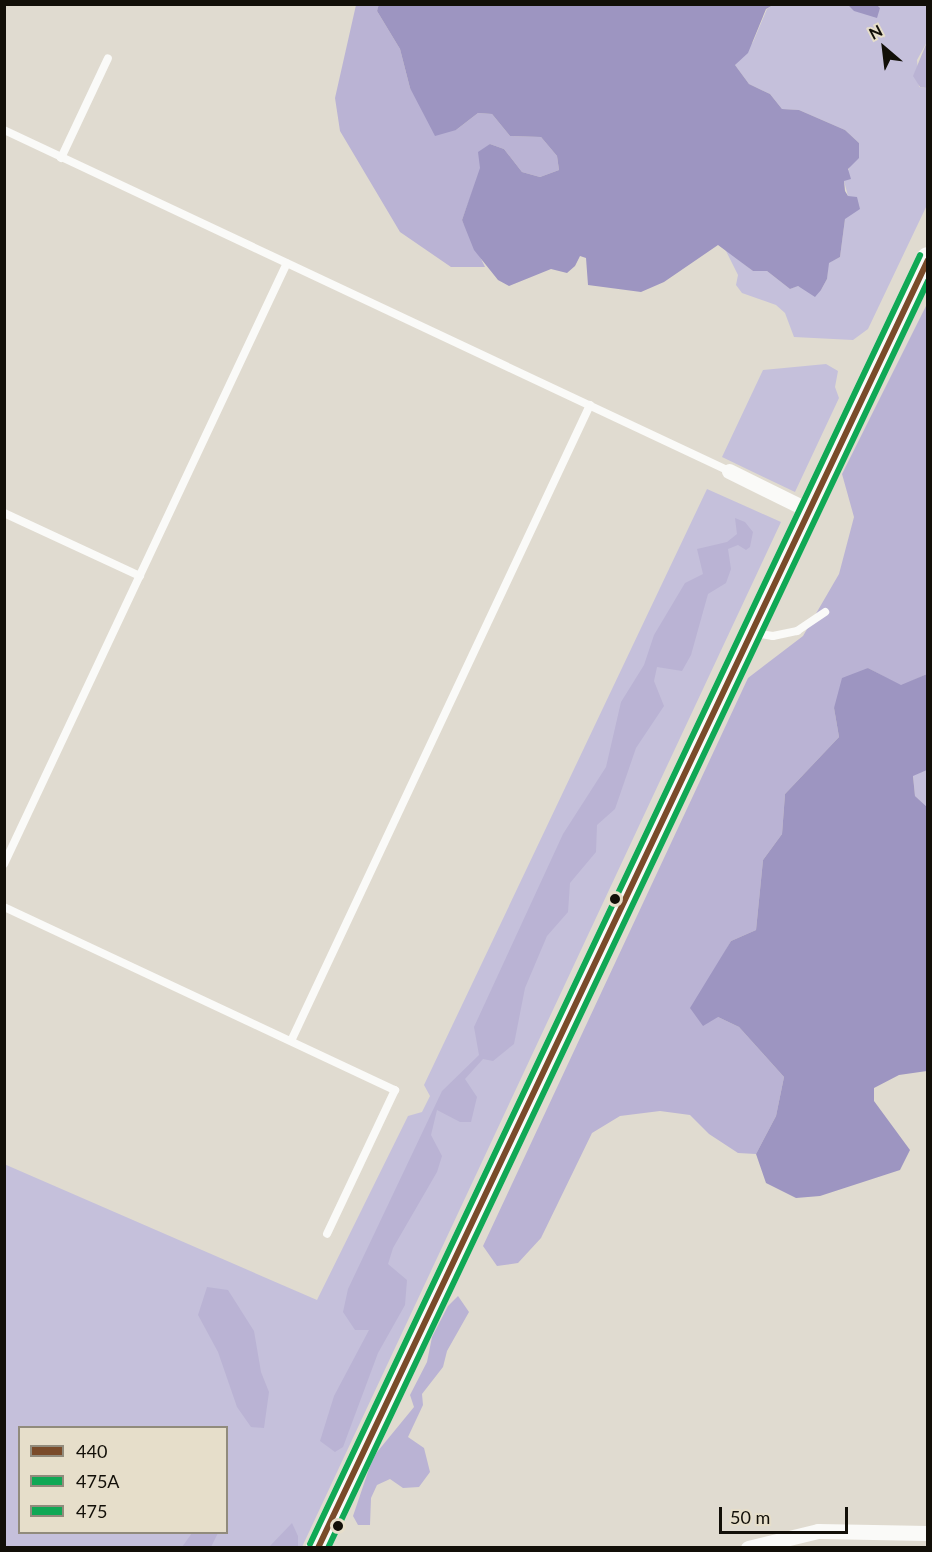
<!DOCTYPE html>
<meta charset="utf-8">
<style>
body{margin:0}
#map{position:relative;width:932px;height:1552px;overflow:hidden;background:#e0dbd0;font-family:Lato,sans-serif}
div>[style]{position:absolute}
.green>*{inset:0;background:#c5c0db}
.forest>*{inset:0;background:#bab3d4}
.water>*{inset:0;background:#9d95c1}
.lane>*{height:8px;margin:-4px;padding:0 4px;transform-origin:4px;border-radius:4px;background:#fafaf8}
.street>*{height:15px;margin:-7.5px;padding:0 7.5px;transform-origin:7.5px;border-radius:7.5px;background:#fafaf8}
.primary>*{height:24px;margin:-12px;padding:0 12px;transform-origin:12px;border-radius:12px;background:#fafaf8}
.bus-1>*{height:6px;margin:-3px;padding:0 3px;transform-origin:3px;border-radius:3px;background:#7a4b2a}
.bus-2>*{height:6px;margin:-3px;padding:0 3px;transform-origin:3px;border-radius:3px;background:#10a855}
.bus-3>*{height:6px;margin:-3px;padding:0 3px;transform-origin:3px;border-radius:3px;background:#10a855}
.dots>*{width:16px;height:16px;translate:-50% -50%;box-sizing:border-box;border:3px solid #e6deca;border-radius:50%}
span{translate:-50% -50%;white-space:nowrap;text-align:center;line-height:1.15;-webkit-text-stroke:6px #e6deca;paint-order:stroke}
.frame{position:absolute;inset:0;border:6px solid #120f08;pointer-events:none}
.legend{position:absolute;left:18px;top:1426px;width:210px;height:108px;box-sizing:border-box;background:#e6deca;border:2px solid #918b7c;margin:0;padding:8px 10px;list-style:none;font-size:18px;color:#120f08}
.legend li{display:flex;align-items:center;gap:12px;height:30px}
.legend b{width:30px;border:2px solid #918b7c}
.north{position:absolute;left:854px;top:18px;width:60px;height:60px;-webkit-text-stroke:4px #e6deca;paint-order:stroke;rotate:332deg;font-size:16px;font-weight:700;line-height:24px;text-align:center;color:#120f08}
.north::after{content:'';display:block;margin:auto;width:21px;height:27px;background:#120f08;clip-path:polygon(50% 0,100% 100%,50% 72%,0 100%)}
.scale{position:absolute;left:719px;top:1507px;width:129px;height:27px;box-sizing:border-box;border:3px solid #120f08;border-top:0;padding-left:8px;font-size:18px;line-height:21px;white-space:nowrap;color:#120f08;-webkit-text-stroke:4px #e6deca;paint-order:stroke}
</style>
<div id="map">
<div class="green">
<i style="clip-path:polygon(773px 5px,848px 5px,855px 11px,880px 8px,877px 5px,927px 5px,927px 42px,917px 60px,919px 87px,927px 88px,927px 205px,868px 329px,853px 340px,794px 337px,785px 313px,776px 305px,742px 293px,736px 285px,738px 275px,725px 249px,753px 271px,767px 271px,790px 289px,797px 286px,821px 290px,827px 279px,828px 263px,840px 257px,848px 196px,844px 181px,859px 143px,845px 130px,799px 110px,782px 109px,770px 94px,749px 84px,735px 65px,753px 42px,767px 9px)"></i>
<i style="clip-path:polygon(826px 364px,838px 371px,835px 387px,839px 398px,795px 492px,722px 457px,763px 370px)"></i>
<i style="clip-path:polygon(evenodd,707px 489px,781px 522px,302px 1547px,5px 1547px,4px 1164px,317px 1300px,408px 1116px,422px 1112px,430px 1096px,424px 1085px,707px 489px,20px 1428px,226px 1428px,226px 1532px,20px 1532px,20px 1428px)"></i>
<i style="clip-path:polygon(927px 770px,927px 808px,915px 796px,913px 775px)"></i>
</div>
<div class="forest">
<i style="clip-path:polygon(356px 5px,379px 5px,377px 11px,400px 49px,410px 88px,456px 130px,478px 113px,492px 114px,510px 136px,541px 137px,557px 156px,559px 170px,540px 177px,522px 172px,504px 149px,490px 144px,462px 220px,485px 267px,451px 267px,400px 232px,340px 131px,335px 98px)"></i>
<i style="clip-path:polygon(927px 42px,927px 88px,920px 87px,913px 76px)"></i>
<i style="clip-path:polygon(927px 304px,927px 674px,901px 686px,868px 668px,834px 708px,839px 737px,785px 794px,782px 834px,763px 860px,756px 930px,731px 941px,717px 966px,718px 1017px,739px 1027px,784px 1077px,776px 1116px,756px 1154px,738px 1153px,709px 1134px,690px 1115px,660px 1111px,620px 1116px,592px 1133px,541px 1238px,518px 1263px,497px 1266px,483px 1246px,748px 678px,803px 636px,839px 574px,854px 517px,842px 474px)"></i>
<i style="clip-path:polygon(735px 518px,745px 522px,753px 532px,750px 547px,746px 550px,738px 545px,728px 549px,731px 569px,726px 583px,708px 594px,691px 655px,682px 671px,657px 667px,654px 681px,664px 706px,636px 748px,615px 809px,597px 825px,596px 852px,570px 883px,568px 912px,547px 936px,525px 988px,514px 1044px,493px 1061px,483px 1059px,465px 1079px,477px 1097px,471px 1122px,460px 1122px,437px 1110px,431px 1135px,442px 1156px,437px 1172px,393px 1248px,388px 1264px,407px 1280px,405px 1305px,378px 1353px,343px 1447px,335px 1452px,320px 1441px,334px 1396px,369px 1330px,355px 1330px,343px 1312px,348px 1289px,442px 1091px,479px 1055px,474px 1027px,563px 834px,606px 767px,621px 702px,644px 665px,654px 635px,685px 583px,703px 574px,697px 549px,727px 542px,737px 534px)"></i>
<i style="clip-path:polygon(207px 1287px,228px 1290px,254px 1331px,261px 1372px,269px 1392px,264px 1428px,251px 1427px,237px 1407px,218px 1352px,198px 1315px)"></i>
<i style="clip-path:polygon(458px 1296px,469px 1312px,447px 1351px,443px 1367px,422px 1394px,423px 1405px,408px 1437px,424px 1448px,430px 1472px,419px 1487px,403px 1488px,390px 1479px,377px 1485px,371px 1498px,370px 1525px,358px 1525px,353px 1516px,373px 1457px,414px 1407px,410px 1395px,427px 1362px,432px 1337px,448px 1306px)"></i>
<i style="clip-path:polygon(292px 1523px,298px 1536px,298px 1547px,269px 1547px)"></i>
<i style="clip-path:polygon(192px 1533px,192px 1532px,218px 1533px,211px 1547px,182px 1547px)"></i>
</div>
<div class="water">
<i style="clip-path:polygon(379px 4px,773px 5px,766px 9px,748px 53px,735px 65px,749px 84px,770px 94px,782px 109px,799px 110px,845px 130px,859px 143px,859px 158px,848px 169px,851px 179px,844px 181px,845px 191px,848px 196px,857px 197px,860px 209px,845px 219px,840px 257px,829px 263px,827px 279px,821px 290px,815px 297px,798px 286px,790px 289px,767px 271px,753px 271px,718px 245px,664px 282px,641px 292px,588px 285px,586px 258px,580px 256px,575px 266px,567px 273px,551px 269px,509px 286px,498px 280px,474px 250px,462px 220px,480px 168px,478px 152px,490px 144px,504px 149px,522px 172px,540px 177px,559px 170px,557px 156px,541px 137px,510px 136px,492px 114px,478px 113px,456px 130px,435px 136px,410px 88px,400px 49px,377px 11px)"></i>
<i style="clip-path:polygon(848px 5px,877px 5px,880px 8px,877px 18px,854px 11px)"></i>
<i style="clip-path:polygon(868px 668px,901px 685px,927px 674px,927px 770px,913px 776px,915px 796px,928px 808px,927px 1071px,899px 1075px,874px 1088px,874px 1101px,910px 1150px,900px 1170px,820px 1196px,796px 1198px,766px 1183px,756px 1154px,776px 1116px,784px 1077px,739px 1027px,718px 1017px,703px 1026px,690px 1008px,731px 941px,756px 930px,763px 860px,782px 834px,785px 794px,839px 737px,834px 708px,842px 678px)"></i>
</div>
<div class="lane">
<i style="left:4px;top:130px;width:801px;rotate:25.19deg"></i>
<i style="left:61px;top:158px;width:110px;rotate:-64.8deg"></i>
<i style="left:4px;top:513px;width:150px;rotate:24.9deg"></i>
<i style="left:754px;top:633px;width:19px;rotate:9deg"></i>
<i style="left:773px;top:636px;width:25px;rotate:-12deg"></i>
<i style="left:797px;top:631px;width:34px;rotate:-34deg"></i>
<i style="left:4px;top:864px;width:664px;rotate:-64.79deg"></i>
<i style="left:4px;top:907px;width:432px;rotate:25.1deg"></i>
<i style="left:395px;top:1090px;width:159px;rotate:115.3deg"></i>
<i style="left:291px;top:1041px;width:703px;rotate:-64.82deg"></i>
</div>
<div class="street">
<i style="left:729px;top:471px;width:88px;rotate:26.3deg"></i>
<i style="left:748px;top:1548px;width:72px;rotate:-13.7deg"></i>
<i style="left:818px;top:1531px;width:110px;rotate:1deg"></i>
</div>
<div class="primary">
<i style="left:318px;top:1548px;width:1426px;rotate:-64.67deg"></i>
</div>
<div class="bus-1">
<i style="left:318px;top:1548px;width:1425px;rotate:-64.66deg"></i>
</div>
<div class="bus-2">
<i style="left:328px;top:1548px;width:1402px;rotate:-64.66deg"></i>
</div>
<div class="bus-3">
<i style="left:310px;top:1544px;width:1426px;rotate:-64.67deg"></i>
</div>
<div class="dots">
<i style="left:615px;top:899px;background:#120f08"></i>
<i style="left:338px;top:1526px;background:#120f08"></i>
</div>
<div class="frame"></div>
<ul class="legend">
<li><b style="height:8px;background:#7a4b2a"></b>440</li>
<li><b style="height:8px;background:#10a855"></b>475А</li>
<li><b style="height:8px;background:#10a855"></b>475</li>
</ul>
<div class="north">N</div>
<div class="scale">50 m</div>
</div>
